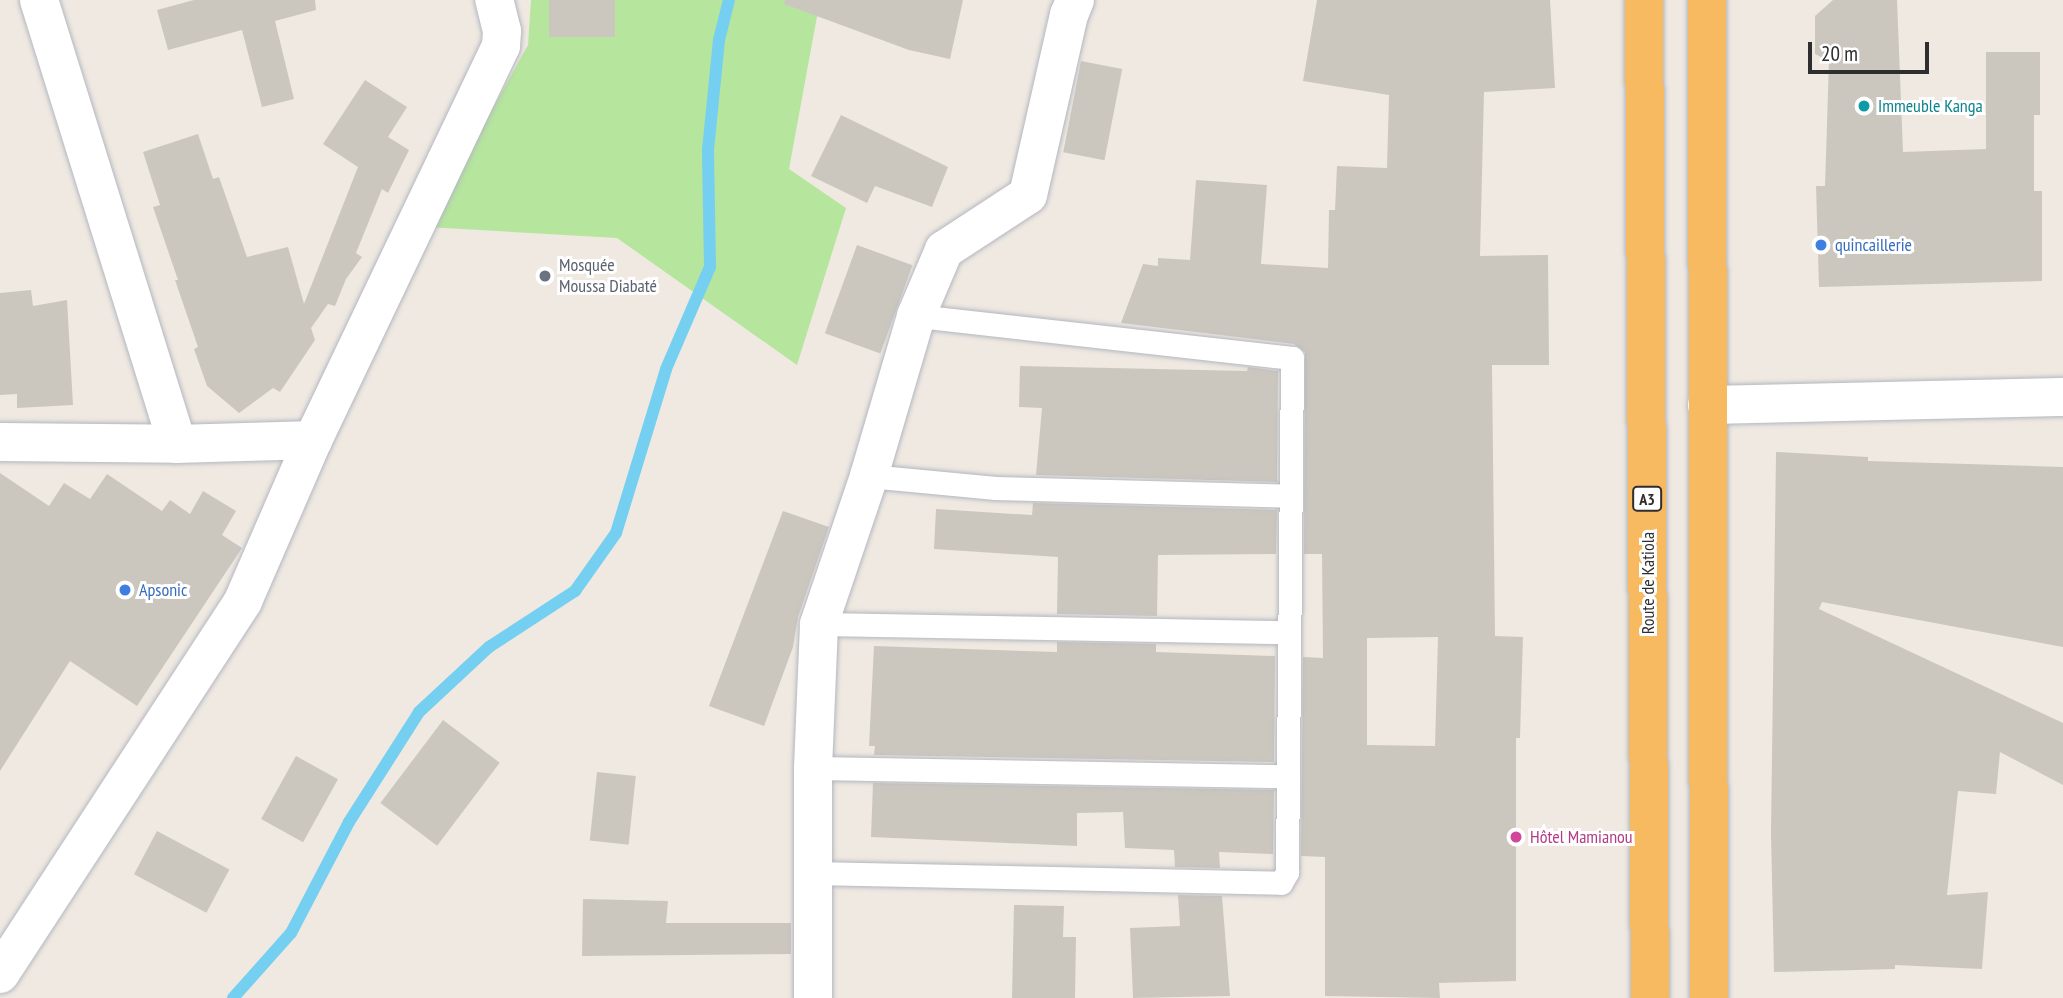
<!DOCTYPE html>
<meta charset="utf-8">
<style>
body{margin:0}
#map{position:relative;width:2063px;height:998px;overflow:hidden;background:#efe9e1;font-family:"PT Sans Narrow",sans-serif}
div>[style]{position:absolute}
.green>*{inset:0;background:#b6e59e}
.stream>*{height:12px;margin:-6px;padding:0 6px;transform-origin:6px;border-radius:6px;background:#75cff0}
.building>*{inset:0;background:#cbc7bf;transform-origin:0 0}
.roads{filter:drop-shadow(0 0 2px #b4b7c1) drop-shadow(0 0 2px #b4b7c1)}
.service>*{height:23px;margin:-11.5px;padding:0 11.5px;transform-origin:11.5px;border-radius:11.5px;background:#fff}
.minor>*{height:38px;margin:-19px;padding:0 19px;transform-origin:19px;border-radius:19px;background:#fff}
.trunk>*{height:38px;margin:-19px;padding:0 19px;transform-origin:19px;border-radius:19px;background:#f8ba60}
.dots>*{width:19px;height:19px;translate:-50% -50%;box-sizing:border-box;border:4px solid #fff;border-radius:50%}
span{translate:-50% -50%;white-space:nowrap;text-align:center;line-height:1.15;-webkit-text-stroke:6px #fff;paint-order:stroke}
.shield-label span{padding:2px 5px;background:#fff;border:2px solid;border-radius:5px;-webkit-text-stroke-width:0}
.shield-label{font-size:16px;color:#2e2e2e;font-weight:700}
.culture-label{font-size:18px;color:#0d838f}
.left{translate:0 -50%;text-align:left}
.shop-label{font-size:18px;color:#366cbe}
.worship-label{font-size:18px;color:#5b616d}
.street-label{font-size:18px;color:#2e2e2e}
.hotel-label{font-size:18px;color:#b23c85}
.scale{position:absolute;left:1808px;top:42px;width:121px;height:32px;box-sizing:border-box;border:4px solid #2e2e2e;border-top:0;padding-left:9px;font-size:21px;line-height:24px;white-space:nowrap;color:#2e2e2e;-webkit-text-stroke:5px #fff;paint-order:stroke}
</style>
<div id="map">
<div class="green">
<i style="clip-path:polygon(531px 0,820px 0,789px 169px,846px 208px,797px 365px,617px 238px,427px 227px,528px 45px)"></i>
</div>
<div class="stream">
<i style="left:233px;top:998px;width:87px;rotate:-48.3deg"></i>
<i style="left:291px;top:933px;width:125px;rotate:-62.4deg"></i>
<i style="left:349px;top:822px;width:130px;rotate:-57.5deg"></i>
<i style="left:419px;top:712px;width:96px;rotate:-42.9deg"></i>
<i style="left:489px;top:647px;width:103px;rotate:-33.1deg"></i>
<i style="left:575px;top:591px;width:71px;rotate:-54.7deg"></i>
<i style="left:616px;top:533px;width:171px;rotate:-73deg"></i>
<i style="left:666px;top:369px;width:111px;rotate:-66.7deg"></i>
<i style="left:710px;top:267px;width:117px;rotate:-91deg"></i>
<i style="left:708px;top:150px;width:111px;rotate:-84.3deg"></i>
<i style="left:719px;top:40px;width:41px;rotate:-76deg"></i>
</div>
<div class="building">
<i style="clip-path:polygon(194px 0,315px 0,316px 10px,275px 21px,294px 99px,262px 107px,242px 30px,168px 50px,157px 10px)"></i>
<i style="left:549px;top:0;width:66px;height:37px"></i>
<i style="clip-path:polygon(785px 0,963px 0,950px 59px,909px 50px,784px 4px)"></i>
<i style="clip-path:polygon(evenodd,1317px 0,1550px 0,1555px 88px,1484px 92px,1480px 256px,1548px 255px,1549px 365px,1492px 365px,1495px 636px,1523px 637px,1520px 738px,1516px 738px,1516px 981px,1439px 983px,1440px 998px,1325px 996px,1325px 857px,1301px 856px,1303px 657px,1323px 658px,1322px 554px,1304px 554px,1305px 352px,1294px 344px,1121px 323px,1143px 264px,1158px 266px,1158px 258px,1190px 260px,1196px 180px,1267px 185px,1261px 264px,1328px 268px,1329px 210px,1335px 210px,1337px 166px,1387px 168px,1389px 95px,1303px 81px,1317px 0,1438px 637px,1435px 746px,1367px 745px,1367px 638px,1438px 637px)"></i>
<i style="clip-path:polygon(1833px 0,1897px 0,1903px 152px,1986px 149px,1986px 52px,2040px 52px,2040px 115px,2034px 115px,2034px 191px,2042px 191px,2042px 281px,1819px 287px,1816px 186px,1825px 186px,1829px 61px,1815px 54px,1815px 16px)"></i>
<i style="left:1081px;top:61px;width:42px;height:93px;rotate:11deg"></i>
<i style="clip-path:polygon(365px 80px,407px 107px,388px 137px,409px 150px,388px 193px,382px 189px,356px 253px,362px 257px,346px 279px,335px 306px,328px 304px,311px 328px,315px 340px,280px 392px,273px 388px,239px 413px,207px 386px,194px 349px,198px 347px,175px 280px,178px 280px,153px 207px,160px 205px,143px 152px,198px 134px,213px 179px,219px 177px,247px 257px,288px 247px,304px 304px,358px 167px,323px 144px)"></i>
<i style="clip-path:polygon(841px 115px,948px 167px,932px 207px,875px 186px,867px 203px,811px 176px)"></i>
<i style="left:857px;top:245px;width:59px;height:94px;rotate:20deg"></i>
<i style="clip-path:polygon(31px 290px,33px 306px,67px 300px,73px 405px,17px 408px,17px 394px,0 395px,0 293px)"></i>
<i style="clip-path:polygon(1020px 366px,1247px 371px,1248px 367px,1278px 371px,1277px 482px,1036px 475px,1042px 408px,1019px 407px)"></i>
<i style="clip-path:polygon(1776px 452px,1868px 457px,1868px 461px,2063px 467px,2063px 647px,1822px 602px,1819px 609px,2063px 723px,2063px 785px,2000px 752px,1996px 794px,1958px 791px,1947px 895px,1988px 892px,1982px 969px,1895px 965px,1895px 969px,1774px 972px,1771px 833px)"></i>
<i style="clip-path:polygon(0 473px,49px 506px,64px 483px,90px 499px,107px 474px,162px 511px,170px 500px,190px 514px,203px 491px,236px 511px,222px 535px,242px 548px,137px 706px,70px 661px,0 771px)"></i>
<i style="clip-path:polygon(1033px 503px,1277px 510px,1276px 554px,1158px 555px,1157px 616px,1057px 614px,1058px 557px,934px 549px,936px 509px,1032px 515px)"></i>
<i style="clip-path:polygon(783px 511px,829px 527px,798px 617px,793px 647px,764px 726px,709px 706px)"></i>
<i style="clip-path:polygon(1057px 642px,1156px 644px,1156px 652px,1275px 656px,1274px 762px,874px 755px,875px 746px,869px 746px,874px 646px,1057px 652px)"></i>
<i style="left:443px;top:720px;width:71px;height:104px;rotate:37deg"></i>
<i style="left:296px;top:756px;width:48px;height:72px;rotate:29deg"></i>
<i style="left:597px;top:772px;width:39px;height:69px;rotate:6deg"></i>
<i style="clip-path:polygon(873px 783px,1274px 790px,1273px 854px,1219px 852px,1220px 868px,1175px 867px,1174px 850px,1125px 848px,1123px 812px,1077px 813px,1077px 846px,871px 837px)"></i>
<i style="left:157px;top:831px;width:82px;height:49px;rotate:28deg"></i>
<i style="clip-path:polygon(1178px 895px,1222px 896px,1230px 996px,1133px 998px,1130px 928px,1180px 926px)"></i>
<i style="clip-path:polygon(583px 899px,668px 901px,666px 923px,791px 923px,791px 954px,582px 956px)"></i>
<i style="clip-path:polygon(1014px 905px,1064px 906px,1063px 937px,1076px 937px,1075px 998px,1012px 998px)"></i>
</div>
<div class="roads">
<div class="service">
<i style="left:869px;top:476px;width:127px;rotate:5.4deg"></i>
<i style="left:995px;top:488px;width:296px;rotate:1.5deg"></i>
<i style="left:819px;top:624px;width:470px;rotate:1deg"></i>
<i style="left:813px;top:768px;width:474px;rotate:1deg"></i>
<i style="left:813px;top:873px;width:468px;rotate:1.2deg"></i>
<i style="left:1281px;top:883px;width:13px;rotate:-61deg"></i>
<i style="left:1287px;top:872px;width:514px;rotate:-89.44deg"></i>
<i style="left:1292px;top:358px;width:378px;rotate:-173.6deg"></i>
</div>
<div class="minor">
<i style="left:39px;top:0;width:465px;rotate:72.7deg"></i>
<i style="left:1707px;top:405px;width:356px;rotate:-1.3deg"></i>
<i style="left:0;top:442px;width:177px;rotate:0.6deg"></i>
<i style="left:177px;top:444px;width:136px;rotate:-1.7deg"></i>
<i style="left:0;top:974px;width:445px;rotate:-56.9deg"></i>
<i style="left:243px;top:601px;width:176px;rotate:-66.5deg"></i>
<i style="left:313px;top:440px;width:437px;rotate:-64.5deg"></i>
<i style="left:501px;top:46px;width:15px;rotate:-86deg"></i>
<i style="left:502px;top:31px;width:32px;rotate:-104deg"></i>
<i style="left:813px;top:998px;width:230px;rotate:-90deg"></i>
<i style="left:813px;top:768px;width:144px;rotate:-87.6deg"></i>
<i style="left:819px;top:624px;width:156px;rotate:-71.3deg"></i>
<i style="left:869px;top:476px;width:167px;rotate:-73.6deg"></i>
<i style="left:916px;top:316px;width:72px;rotate:-67deg"></i>
<i style="left:944px;top:250px;width:100px;rotate:-33.2deg"></i>
<i style="left:1028px;top:195px;width:185px;rotate:-77.2deg"></i>
<i style="left:1069px;top:15px;width:16px;rotate:-68deg"></i>
</div>
<div class="trunk">
<i style="left:1644px;top:0;width:998px;rotate:89.66deg"></i>
<i style="left:1707px;top:0;width:998px;rotate:89.89deg"></i>
</div>
</div>
<div class="dots">
<i style="left:1864px;top:106px;background:#0f9aa8"></i>
<i style="left:1821px;top:245px;background:#3f7fe0"></i>
<i style="left:545px;top:276px;background:#6b7280"></i>
<i style="left:125px;top:590px;background:#3f7fe0"></i>
<i style="left:1516px;top:837px;background:#d1479c"></i>
</div>
<div class="shield-label">
<span style="left:1647px;top:499px">A3</span>
</div>
<div class="culture-label">
<span class="left" style="left:1878px;top:106px">Immeuble Kanga</span>
</div>
<div class="shop-label">
<span class="left" style="left:1835px;top:245px">quincaillerie</span>
<span class="left" style="left:139px;top:590px">Apsonic</span>
</div>
<div class="worship-label">
<span class="left" style="left:559px;top:276px">Mosquée<br>Moussa Diabaté</span>
</div>
<div class="street-label">
<span style="left:1648px;top:583px;rotate:-90deg">Route de Katiola</span>
</div>
<div class="hotel-label">
<span class="left" style="left:1530px;top:837px">Hôtel Mamianou</span>
</div>
<div class="scale">20 m</div>
</div>
